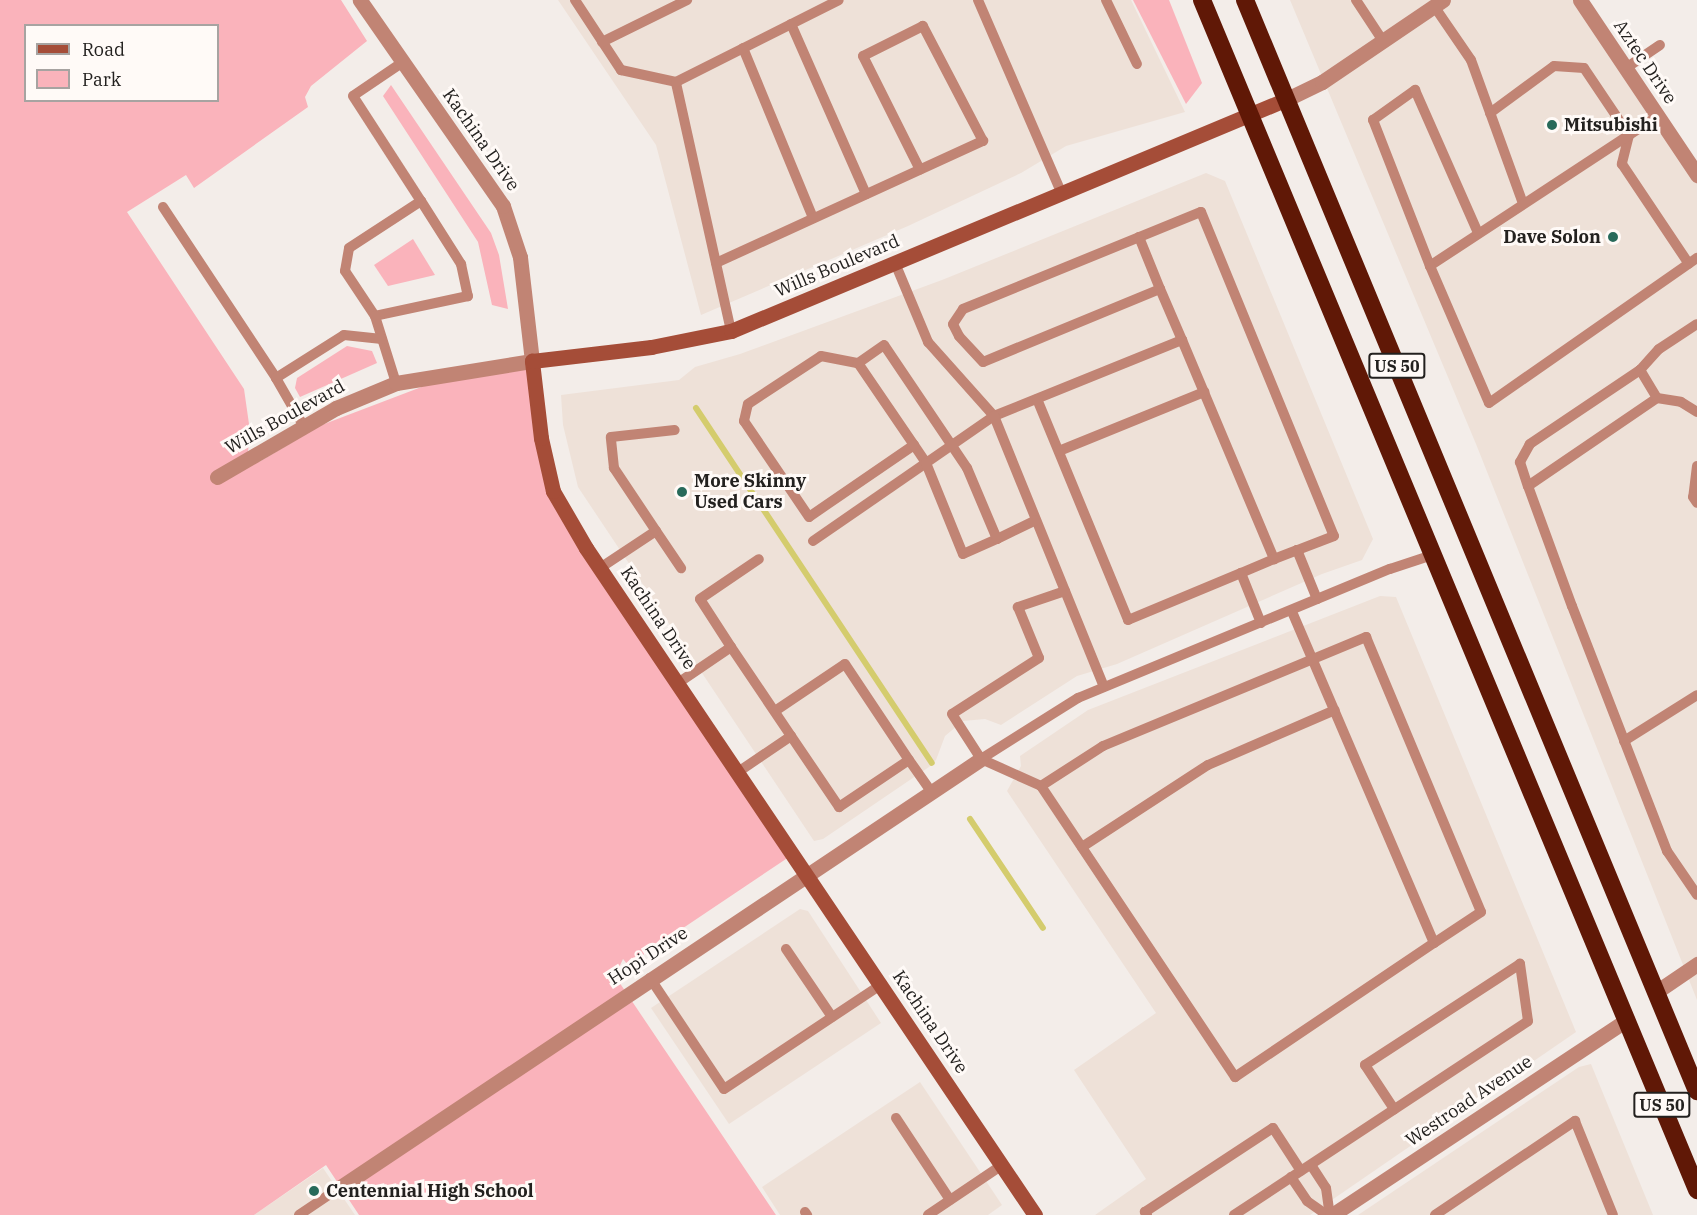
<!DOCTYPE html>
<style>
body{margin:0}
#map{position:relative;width:1697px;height:1215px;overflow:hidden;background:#f3ede9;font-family:"IBM Plex Serif",serif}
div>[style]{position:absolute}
.built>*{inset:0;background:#eee1d8}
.green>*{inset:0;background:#fab3bb}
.stream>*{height:6px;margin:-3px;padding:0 3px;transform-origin:3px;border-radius:3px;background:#d4cc6d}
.lane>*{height:10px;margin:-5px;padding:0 5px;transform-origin:5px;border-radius:5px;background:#c18474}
.street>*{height:15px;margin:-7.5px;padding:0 7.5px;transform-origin:7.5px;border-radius:7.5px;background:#c18474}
.secondary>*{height:15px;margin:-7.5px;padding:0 7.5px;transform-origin:7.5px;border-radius:7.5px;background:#a54d38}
.highway>*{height:18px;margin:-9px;padding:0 9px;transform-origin:9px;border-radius:9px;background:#601806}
.dots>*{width:16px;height:16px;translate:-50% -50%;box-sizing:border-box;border:3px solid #fffaf7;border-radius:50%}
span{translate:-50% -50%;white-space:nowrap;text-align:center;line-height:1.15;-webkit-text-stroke:6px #fffaf7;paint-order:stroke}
.shield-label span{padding:2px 4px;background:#fffaf7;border:2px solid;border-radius:4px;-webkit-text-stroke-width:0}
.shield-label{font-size:16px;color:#23211f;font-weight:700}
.street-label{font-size:18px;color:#23211f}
.poi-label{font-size:18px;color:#23211f;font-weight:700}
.left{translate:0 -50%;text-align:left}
.right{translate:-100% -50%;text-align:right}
.legend{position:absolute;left:24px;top:24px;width:195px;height:78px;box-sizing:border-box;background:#fffaf7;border:2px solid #a7a3a1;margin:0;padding:8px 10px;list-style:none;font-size:18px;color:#23211f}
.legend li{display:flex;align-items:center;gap:12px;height:30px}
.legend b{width:30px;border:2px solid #a7a3a1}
</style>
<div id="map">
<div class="built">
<i style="clip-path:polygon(558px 0,1131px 0,1185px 112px,1066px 146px,1021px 173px,908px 226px,701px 315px,656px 145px)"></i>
<i style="clip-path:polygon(1290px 0,1580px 0,1697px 175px,1697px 1000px,1476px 444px)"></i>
<i style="clip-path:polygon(1206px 173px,1225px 181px,1373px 539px,1362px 560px,1322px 574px,1117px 664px,1077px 676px,1001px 725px,985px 719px,963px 721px,945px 736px,936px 760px,929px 767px,823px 839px,814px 841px,578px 487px,563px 425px,561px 395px,679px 380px,695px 367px,740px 354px,942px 280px)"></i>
<i style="clip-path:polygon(1380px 596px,1396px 597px,1576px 1032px,1310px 1215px,1095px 1215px,1146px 1179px,1074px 1070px,1156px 1013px,1007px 791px,1021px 766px,1020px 756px,1088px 710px)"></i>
<i style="clip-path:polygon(800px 909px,808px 911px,881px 1023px,729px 1124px,651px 1008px)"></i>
<i style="clip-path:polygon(1591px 1064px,1653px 1215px,1358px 1215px,1579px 1067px)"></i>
<i style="clip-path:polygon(920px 1082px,1002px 1205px,988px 1215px,780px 1215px,762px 1187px)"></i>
<i style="clip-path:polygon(323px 1168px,355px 1215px,254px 1215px)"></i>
</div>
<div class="green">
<i style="clip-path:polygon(evenodd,0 0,341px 0,367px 41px,311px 86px,305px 97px,308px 107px,194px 188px,186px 175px,127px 212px,244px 389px,250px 431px,248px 452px,259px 462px,319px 426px,453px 375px,525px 369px,531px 373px,560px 496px,789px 857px,628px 965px,623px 959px,615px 976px,776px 1215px,359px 1215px,326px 1165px,254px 1215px,0 1215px,0 0,26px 26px,218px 26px,218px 100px,26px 100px,26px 26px)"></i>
<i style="clip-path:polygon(1133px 0,1169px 0,1202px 83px,1186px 104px)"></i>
<i style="clip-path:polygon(391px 85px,491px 233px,499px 255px,508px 309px,492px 305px,478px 242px,383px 96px)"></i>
<i style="clip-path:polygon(413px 239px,435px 275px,388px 286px,374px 265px)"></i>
<i style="clip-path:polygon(347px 346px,372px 351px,377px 363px,300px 397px,295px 388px,297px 378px)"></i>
</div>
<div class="stream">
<i style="left:696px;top:408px;width:426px;rotate:56.4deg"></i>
<i style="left:970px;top:819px;width:131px;rotate:56.2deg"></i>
</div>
<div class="lane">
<i style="left:575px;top:0;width:84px;rotate:56.7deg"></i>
<i style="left:621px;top:70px;width:56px;rotate:12.3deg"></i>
<i style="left:978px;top:0;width:211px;rotate:66.6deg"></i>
<i style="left:1106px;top:0;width:71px;rotate:64.2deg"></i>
<i style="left:1356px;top:0;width:49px;rotate:56.6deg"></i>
<i style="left:1434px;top:6px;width:65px;rotate:55.6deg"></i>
<i style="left:1471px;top:60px;width:153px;rotate:70.1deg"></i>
<i style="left:791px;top:24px;width:186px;rotate:66.2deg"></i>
<i style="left:602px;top:42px;width:95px;rotate:-26.3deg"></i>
<i style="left:743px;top:48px;width:184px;rotate:67.6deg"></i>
<i style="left:403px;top:62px;width:60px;rotate:145.8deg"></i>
<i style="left:353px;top:96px;width:125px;rotate:57.1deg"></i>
<i style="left:421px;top:201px;width:75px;rotate:57.6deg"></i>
<i style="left:461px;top:264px;width:33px;rotate:78deg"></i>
<i style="left:468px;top:296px;width:95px;rotate:167.9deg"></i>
<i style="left:375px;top:316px;width:54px;rotate:-123.7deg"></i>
<i style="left:345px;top:271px;width:23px;rotate:-80deg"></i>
<i style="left:349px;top:248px;width:86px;rotate:-33.1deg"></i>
<i style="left:1626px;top:68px;width:41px;rotate:-34.1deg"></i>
<i style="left:1490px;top:113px;width:79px;rotate:-36.3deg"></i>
<i style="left:1554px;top:66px;width:30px;rotate:4deg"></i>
<i style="left:1584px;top:68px;width:81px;rotate:56.1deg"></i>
<i style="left:1629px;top:135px;width:30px;rotate:104deg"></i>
<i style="left:1622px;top:164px;width:120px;rotate:56.2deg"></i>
<i style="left:1658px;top:116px;width:273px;rotate:146.7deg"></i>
<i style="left:1430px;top:266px;width:149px;rotate:66.7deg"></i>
<i style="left:1489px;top:403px;width:254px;rotate:-34.9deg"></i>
<i style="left:163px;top:207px;width:205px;rotate:56.5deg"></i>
<i style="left:1139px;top:237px;width:56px;rotate:68deg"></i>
<i style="left:716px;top:263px;width:294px;rotate:-24.6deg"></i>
<i style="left:983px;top:141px;width:130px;rotate:-117.6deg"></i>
<i style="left:923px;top:26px;width:67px;rotate:153.4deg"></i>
<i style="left:863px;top:56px;width:127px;rotate:63.4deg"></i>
<i style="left:895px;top:263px;width:86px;rotate:67.3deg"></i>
<i style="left:928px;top:342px;width:99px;rotate:48.3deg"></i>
<i style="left:994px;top:416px;width:203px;rotate:-22deg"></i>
<i style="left:1182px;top:340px;width:238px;rotate:67.2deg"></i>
<i style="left:1274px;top:559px;width:25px;rotate:-21deg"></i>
<i style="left:1297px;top:550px;width:53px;rotate:67.8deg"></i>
<i style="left:1430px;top:266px;width:157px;rotate:-111.3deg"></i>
<i style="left:1373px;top:120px;width:52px;rotate:-35.5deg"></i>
<i style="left:1415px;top:90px;width:156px;rotate:66.2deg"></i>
<i style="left:375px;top:316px;width:70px;rotate:72.6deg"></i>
<i style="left:731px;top:331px;width:255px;rotate:-102.5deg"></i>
<i style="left:676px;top:82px;width:182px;rotate:-26.7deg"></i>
<i style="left:1182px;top:340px;width:56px;rotate:-113.3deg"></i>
<i style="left:1160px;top:289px;width:191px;rotate:157.6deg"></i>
<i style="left:983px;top:362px;width:35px;rotate:-133deg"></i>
<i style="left:959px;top:336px;width:13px;rotate:-117deg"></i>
<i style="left:953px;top:324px;width:18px;rotate:-56deg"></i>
<i style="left:963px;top:309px;width:257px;rotate:-22.2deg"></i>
<i style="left:1201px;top:212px;width:350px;rotate:67.7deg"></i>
<i style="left:1334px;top:536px;width:40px;rotate:159deg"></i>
<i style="left:1640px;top:370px;width:28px;rotate:-48deg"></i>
<i style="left:1659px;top:349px;width:45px;rotate:-33.3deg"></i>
<i style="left:1657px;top:398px;width:24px;rotate:9deg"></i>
<i style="left:1681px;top:402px;width:19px;rotate:32deg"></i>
<i style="left:1037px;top:399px;width:239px;rotate:67.6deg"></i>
<i style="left:1128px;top:620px;width:122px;rotate:-22.6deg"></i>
<i style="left:303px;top:425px;width:54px;rotate:-119.9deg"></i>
<i style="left:276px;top:378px;width:80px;rotate:-32.3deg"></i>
<i style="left:344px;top:335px;width:38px;rotate:6deg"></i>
<i style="left:914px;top:445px;width:127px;rotate:145.6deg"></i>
<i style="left:809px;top:517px;width:116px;rotate:-124.1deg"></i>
<i style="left:744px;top:421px;width:17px;rotate:-77deg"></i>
<i style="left:748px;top:404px;width:87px;rotate:-33.3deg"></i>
<i style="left:821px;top:356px;width:38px;rotate:11deg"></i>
<i style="left:858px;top:363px;width:99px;rotate:55.7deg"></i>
<i style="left:914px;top:445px;width:22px;rotate:56deg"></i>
<i style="left:926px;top:463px;width:83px;rotate:-34.7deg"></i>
<i style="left:994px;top:416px;width:292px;rotate:67.9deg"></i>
<i style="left:1059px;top:451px;width:157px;rotate:-22.1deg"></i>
<i style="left:1697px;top:466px;width:31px;rotate:97deg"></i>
<i style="left:1693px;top:497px;width:7px;rotate:56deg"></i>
<i style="left:1528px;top:486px;width:156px;rotate:-34.3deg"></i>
<i style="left:1657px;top:398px;width:33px;rotate:-121deg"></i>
<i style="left:1640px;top:370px;width:133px;rotate:146.1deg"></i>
<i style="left:1530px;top:444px;width:21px;rotate:119deg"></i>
<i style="left:1520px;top:462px;width:25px;rotate:72deg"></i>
<i style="left:1528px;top:486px;width:128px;rotate:69.9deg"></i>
<i style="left:1572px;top:606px;width:263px;rotate:68.8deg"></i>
<i style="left:1667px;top:851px;width:53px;rotate:55.7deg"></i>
<i style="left:656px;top:531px;width:45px;rotate:56deg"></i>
<i style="left:997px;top:539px;width:43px;rotate:-26deg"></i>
<i style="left:813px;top:541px;width:137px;rotate:-34.6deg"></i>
<i style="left:926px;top:463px;width:98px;rotate:67.9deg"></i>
<i style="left:963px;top:554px;width:37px;rotate:-24deg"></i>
<i style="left:997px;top:539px;width:77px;rotate:-112.9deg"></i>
<i style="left:967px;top:468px;width:148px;rotate:-124deg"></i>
<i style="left:884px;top:345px;width:32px;rotate:145deg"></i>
<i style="left:600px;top:568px;width:67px;rotate:-33.5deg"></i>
<i style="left:656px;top:531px;width:76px;rotate:-123.7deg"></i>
<i style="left:614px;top:468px;width:31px;rotate:-96deg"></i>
<i style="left:611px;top:437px;width:64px;rotate:-6.2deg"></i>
<i style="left:1065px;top:591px;width:50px;rotate:161.2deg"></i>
<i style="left:1018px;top:607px;width:55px;rotate:67.6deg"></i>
<i style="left:1039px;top:658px;width:103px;rotate:147.2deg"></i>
<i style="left:952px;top:714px;width:54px;rotate:57.2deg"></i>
<i style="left:981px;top:759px;width:66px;rotate:24.2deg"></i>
<i style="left:1041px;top:786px;width:350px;rotate:56.3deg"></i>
<i style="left:1235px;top:1077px;width:240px;rotate:-34deg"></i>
<i style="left:1434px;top:943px;width:362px;rotate:-113.2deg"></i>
<i style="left:1261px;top:623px;width:54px;rotate:-111.8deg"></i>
<i style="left:1241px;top:573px;width:36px;rotate:-23deg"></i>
<i style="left:731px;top:647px;width:57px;rotate:-122.9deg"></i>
<i style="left:700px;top:599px;width:71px;rotate:-34.1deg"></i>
<i style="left:678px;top:683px;width:64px;rotate:-34.2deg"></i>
<i style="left:731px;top:647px;width:107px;rotate:56deg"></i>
<i style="left:775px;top:711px;width:84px;rotate:-33.9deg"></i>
<i style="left:845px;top:664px;width:115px;rotate:56.3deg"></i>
<i style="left:1624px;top:741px;width:86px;rotate:-32.2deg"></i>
<i style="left:981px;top:759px;width:115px;rotate:-32.2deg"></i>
<i style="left:1078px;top:698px;width:338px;rotate:-22.5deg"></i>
<i style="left:1390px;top:569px;width:47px;rotate:-18.4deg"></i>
<i style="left:738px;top:772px;width:64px;rotate:-34.2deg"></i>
<i style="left:791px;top:736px;width:86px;rotate:55.9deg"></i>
<i style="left:839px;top:807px;width:84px;rotate:-33.9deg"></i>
<i style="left:909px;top:760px;width:39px;rotate:55deg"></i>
<i style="left:1041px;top:786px;width:74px;rotate:-32.8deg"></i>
<i style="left:1103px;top:746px;width:285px;rotate:-22.5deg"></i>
<i style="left:1366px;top:637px;width:298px;rotate:67.3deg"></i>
<i style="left:1481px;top:912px;width:56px;rotate:146.6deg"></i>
<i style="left:1082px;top:847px;width:150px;rotate:-33.1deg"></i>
<i style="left:1208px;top:765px;width:138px;rotate:-23.4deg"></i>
<i style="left:786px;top:949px;width:82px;rotate:55.9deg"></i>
<i style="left:650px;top:978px;width:133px;rotate:56.3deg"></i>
<i style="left:724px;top:1089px;width:190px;rotate:-33.6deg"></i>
<i style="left:896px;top:1118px;width:98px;rotate:56.6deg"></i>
<i style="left:1311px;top:1165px;width:27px;rotate:57deg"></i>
<i style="left:1326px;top:1188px;width:27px;rotate:82deg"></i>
<i style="left:1291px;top:1177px;width:29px;rotate:56deg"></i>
<i style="left:1307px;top:1201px;width:24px;rotate:35deg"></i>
<i style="left:805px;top:1212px;width:4px;rotate:56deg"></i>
<i style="left:299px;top:1215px;width:48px;rotate:-34deg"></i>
<i style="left:928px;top:1215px;width:89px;rotate:-34deg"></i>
<i style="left:1147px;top:1215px;width:4px;rotate:-124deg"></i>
<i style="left:1145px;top:1212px;width:153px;rotate:-33.3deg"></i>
<i style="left:1273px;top:1128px;width:51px;rotate:56.9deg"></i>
<i style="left:1234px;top:1215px;width:352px;rotate:-33.4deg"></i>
<i style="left:1528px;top:1021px;width:58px;rotate:-98deg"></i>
<i style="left:1520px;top:964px;width:185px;rotate:146.9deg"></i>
<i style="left:1365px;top:1065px;width:53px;rotate:56.6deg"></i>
<i style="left:1435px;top:1215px;width:169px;rotate:-33.9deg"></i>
<i style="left:1575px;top:1121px;width:101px;rotate:68deg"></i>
</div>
<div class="street">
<i style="left:1580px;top:0;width:211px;rotate:56.2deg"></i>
<i style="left:1287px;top:99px;width:39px;rotate:-26deg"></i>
<i style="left:1322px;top:82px;width:146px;rotate:-34.1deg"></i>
<i style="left:217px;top:477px;width:138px;rotate:-30.1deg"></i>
<i style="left:336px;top:408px;width:65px;rotate:-22.6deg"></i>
<i style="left:396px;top:383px;width:138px;rotate:-9.2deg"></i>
<i style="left:532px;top:361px;width:105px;rotate:-96.6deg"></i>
<i style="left:520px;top:257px;width:54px;rotate:-108.4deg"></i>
<i style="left:503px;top:206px;width:251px;rotate:-124.8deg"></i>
<i style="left:1656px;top:992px;width:50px;rotate:-34.3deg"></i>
<i style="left:339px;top:1188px;width:772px;rotate:-33.75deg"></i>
<i style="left:1332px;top:1215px;width:354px;rotate:-33.5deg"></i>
</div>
<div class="secondary">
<i style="left:1035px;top:1215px;width:804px;rotate:-123.95deg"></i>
<i style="left:586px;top:548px;width:66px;rotate:-120.1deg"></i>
<i style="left:553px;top:491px;width:54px;rotate:-102.8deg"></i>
<i style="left:541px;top:438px;width:78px;rotate:-96.7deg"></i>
<i style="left:532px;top:361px;width:120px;rotate:-6.7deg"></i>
<i style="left:651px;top:347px;width:82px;rotate:-11.3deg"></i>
<i style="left:731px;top:331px;width:602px;rotate:-22.65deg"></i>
</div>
<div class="highway">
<i style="left:1202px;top:0;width:1289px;rotate:67.41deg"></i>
<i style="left:1245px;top:0;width:1181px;rotate:67.5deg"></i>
</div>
<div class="dots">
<i style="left:1552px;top:125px;background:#286a5a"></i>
<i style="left:1613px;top:237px;background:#286a5a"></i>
<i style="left:682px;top:492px;background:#286a5a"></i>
<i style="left:314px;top:1191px;background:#286a5a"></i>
</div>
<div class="shield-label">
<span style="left:1397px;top:366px">US 50</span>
<span style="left:1662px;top:1105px">US 50</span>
</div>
<div class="street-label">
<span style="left:1645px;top:62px;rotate:56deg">Aztec Drive</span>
<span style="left:481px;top:140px;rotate:55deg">Kachina Drive</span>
<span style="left:837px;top:266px;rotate:-23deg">Wills Boulevard</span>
<span style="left:285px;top:417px;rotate:-29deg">Wills Boulevard</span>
<span style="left:658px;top:618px;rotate:56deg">Kachina Drive</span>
<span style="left:648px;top:956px;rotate:-33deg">Hopi Drive</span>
<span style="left:930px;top:1022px;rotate:56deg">Kachina Drive</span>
<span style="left:1469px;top:1101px;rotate:-34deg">Westroad Avenue</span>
</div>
<div class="poi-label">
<span class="left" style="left:1564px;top:125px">Mitsubishi</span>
<span class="right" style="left:1601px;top:237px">Dave Solon</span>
<span class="left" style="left:694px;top:492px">More Skinny<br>Used Cars</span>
<span class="left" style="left:326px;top:1191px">Centennial High School</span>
</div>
<ul class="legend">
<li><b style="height:8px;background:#a54d38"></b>Road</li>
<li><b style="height:16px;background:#fab3bb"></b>Park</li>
</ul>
</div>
